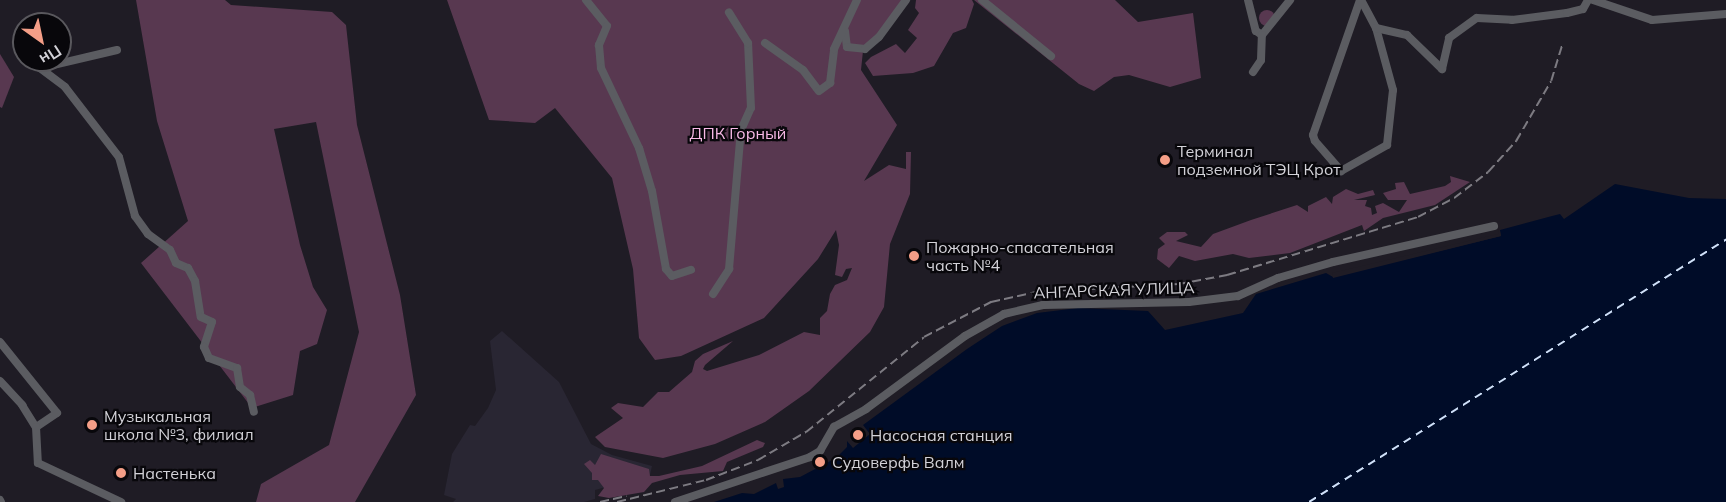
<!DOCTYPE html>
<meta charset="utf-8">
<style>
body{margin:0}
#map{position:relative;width:1726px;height:502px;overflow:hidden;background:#1f1c25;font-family:Mulish,sans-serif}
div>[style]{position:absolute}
.built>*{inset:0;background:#292633}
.green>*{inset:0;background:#583850}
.round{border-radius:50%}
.water>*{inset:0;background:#000c28}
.pier>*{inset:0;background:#1f1c25}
.ferry>*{height:1.5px;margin-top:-0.75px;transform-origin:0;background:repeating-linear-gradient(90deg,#d0e1f9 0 8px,transparent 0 14px)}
.minor>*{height:8px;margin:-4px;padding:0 4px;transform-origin:4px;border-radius:4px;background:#5b5c61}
.rail>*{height:1.5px;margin-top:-0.75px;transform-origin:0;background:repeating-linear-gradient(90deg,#7d7b82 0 9px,transparent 0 13.5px)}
.dots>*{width:16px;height:16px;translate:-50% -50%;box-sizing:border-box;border:3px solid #08070b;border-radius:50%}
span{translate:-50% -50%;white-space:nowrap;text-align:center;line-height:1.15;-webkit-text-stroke:4.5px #08070b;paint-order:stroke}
.park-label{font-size:16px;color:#f8b9e7}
.poi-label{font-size:16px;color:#d3d2d8}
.left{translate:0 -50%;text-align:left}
.street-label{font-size:16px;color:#d3d2d8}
.north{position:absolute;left:12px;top:12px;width:60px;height:60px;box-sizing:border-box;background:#08070b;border:2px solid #59585d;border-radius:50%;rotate:147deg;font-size:16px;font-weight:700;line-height:24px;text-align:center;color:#d3d2d8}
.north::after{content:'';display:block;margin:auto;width:21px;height:27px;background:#f49e87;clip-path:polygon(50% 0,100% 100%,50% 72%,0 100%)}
</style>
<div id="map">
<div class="built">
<i style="clip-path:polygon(502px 331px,559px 382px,591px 444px,612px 455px,652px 466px,650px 475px,595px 490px,595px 499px,584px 502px,453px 502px,456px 499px,444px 495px,452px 454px,470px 425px,475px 426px,488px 408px,496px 390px,490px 341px)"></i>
</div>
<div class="green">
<i style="clip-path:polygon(136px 0,225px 0,231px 5px,332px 12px,346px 25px,357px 125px,400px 295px,416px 395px,355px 502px,256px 502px,261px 484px,329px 445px,359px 332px,316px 122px,274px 129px,300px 245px,313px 287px,327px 310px,317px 344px,300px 351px,293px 395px,252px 408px,141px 263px,188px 221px,157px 121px)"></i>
<i style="clip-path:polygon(447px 0,907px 0,863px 51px,861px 70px,897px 125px,864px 181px,889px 165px,906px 169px,906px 152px,911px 152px,910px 194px,890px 244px,884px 307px,870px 332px,809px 391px,765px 422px,715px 444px,663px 458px,605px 447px,595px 437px,623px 418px,611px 408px,618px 403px,643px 407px,658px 392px,669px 392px,692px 372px,695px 361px,703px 354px,733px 341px,705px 365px,703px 369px,707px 371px,759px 355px,804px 332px,820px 335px,820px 318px,827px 311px,830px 294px,835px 285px,847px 280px,852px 268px,846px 269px,842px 277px,835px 275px,839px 245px,836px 230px,818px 259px,764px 318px,681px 356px,655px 360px,639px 338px,633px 269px,612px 178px,555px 108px,535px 123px,489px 120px)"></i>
<i style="clip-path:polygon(916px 0,972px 0,974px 4px,966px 28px,953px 33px,934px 66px,913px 73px,873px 76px,865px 63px,871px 57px,896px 44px,905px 53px,917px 38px,908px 30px,919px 13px,915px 8px)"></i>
<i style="clip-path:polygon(974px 0,1115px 0,1138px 22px,1193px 13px,1201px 78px,1170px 87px,1129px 75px,1114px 77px,1094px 91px,1079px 84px)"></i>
<i class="round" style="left:1259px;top:10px;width:16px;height:16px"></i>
<i style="clip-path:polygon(0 54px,14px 77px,2px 108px,0 107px)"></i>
<i style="clip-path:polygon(1450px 176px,1470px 182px,1435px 205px,1383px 218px,1364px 231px,1362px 225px,1290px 253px,1249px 258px,1233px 254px,1195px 261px,1179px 256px,1169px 268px,1157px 259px,1158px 249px,1165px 244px,1159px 238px,1167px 232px,1185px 232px,1188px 235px,1176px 241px,1201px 247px,1213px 234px,1251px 220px,1297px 205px,1308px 212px,1308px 206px,1326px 197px,1332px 204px,1333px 197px,1346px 189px,1358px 194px,1373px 190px,1375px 195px,1354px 200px,1367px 200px,1365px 206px,1371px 208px,1372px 215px,1377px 213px,1375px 206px,1383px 203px,1399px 212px,1407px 200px,1388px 200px,1383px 193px,1396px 189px,1395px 183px,1404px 182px,1410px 194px,1445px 186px,1451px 182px)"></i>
<i style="clip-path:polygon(757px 440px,765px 443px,763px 447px,727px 462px,723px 471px,680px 475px,652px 483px,644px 492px,609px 498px,598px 496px,604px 488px,598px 480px,592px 480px,592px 473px,584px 464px,590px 460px,595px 465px,601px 454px,649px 469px,650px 476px,659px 476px,702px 466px)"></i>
</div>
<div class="water">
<i style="clip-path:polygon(1615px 184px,1689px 198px,1726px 199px,1726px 502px,714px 502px,742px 493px,754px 494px,776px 483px,778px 489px,784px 487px,783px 479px,800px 477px,836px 458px,847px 447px,847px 441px,853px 448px,870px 434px,863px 425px,967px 349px,1002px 326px,1037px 313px,1078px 308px,1148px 311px,1165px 330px,1243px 313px,1256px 294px,1326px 273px,1333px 277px,1501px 236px,1500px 230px,1552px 216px,1560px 214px,1564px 219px)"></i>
</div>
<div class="pier">
<i style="clip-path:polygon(1499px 227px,1501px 236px,1333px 278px,1332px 273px,1498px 234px)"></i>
</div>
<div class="ferry">
<i style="left:1309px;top:502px;width:493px;rotate:-32.2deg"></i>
</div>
<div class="minor">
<i style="left:586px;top:0;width:33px;rotate:51deg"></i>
<i style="left:607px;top:26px;width:21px;rotate:113deg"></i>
<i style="left:599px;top:45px;width:23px;rotate:85deg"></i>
<i style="left:601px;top:68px;width:89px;rotate:64.6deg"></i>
<i style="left:639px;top:148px;width:45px;rotate:73.2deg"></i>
<i style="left:652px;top:191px;width:79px;rotate:79.8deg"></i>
<i style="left:666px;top:269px;width:9px;rotate:49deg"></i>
<i style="left:672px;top:276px;width:20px;rotate:-18deg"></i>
<i style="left:982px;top:0;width:89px;rotate:39.1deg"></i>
<i style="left:1248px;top:0;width:32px;rotate:76deg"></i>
<i style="left:1256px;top:31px;width:7px;rotate:34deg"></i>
<i style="left:1262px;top:35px;width:45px;rotate:-51.3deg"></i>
<i style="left:1360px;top:0;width:143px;rotate:109.2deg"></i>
<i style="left:1313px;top:135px;width:6px;rotate:72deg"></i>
<i style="left:1315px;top:141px;width:40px;rotate:49deg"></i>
<i style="left:1341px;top:171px;width:53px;rotate:-29.5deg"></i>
<i style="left:1387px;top:145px;width:55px;rotate:-83.8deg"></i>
<i style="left:1393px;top:90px;width:64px;rotate:-105.3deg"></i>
<i style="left:1376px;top:28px;width:32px;rotate:-118deg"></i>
<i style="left:1593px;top:0;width:62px;rotate:18.7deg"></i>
<i style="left:1652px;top:20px;width:74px;rotate:-4.6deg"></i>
<i style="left:1376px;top:28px;width:32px;rotate:13deg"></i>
<i style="left:1407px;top:35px;width:49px;rotate:44.2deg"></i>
<i style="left:1442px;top:69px;width:32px;rotate:-77deg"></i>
<i style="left:1449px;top:38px;width:34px;rotate:-36deg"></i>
<i style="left:1477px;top:18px;width:35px;rotate:3deg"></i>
<i style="left:1512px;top:20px;width:55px;rotate:-7.3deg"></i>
<i style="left:1567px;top:13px;width:16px;rotate:-14deg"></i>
<i style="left:1583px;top:9px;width:10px;rotate:-61deg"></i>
<i style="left:845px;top:31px;width:16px;rotate:83deg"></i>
<i style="left:847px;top:47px;width:18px;rotate:6deg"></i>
<i style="left:865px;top:49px;width:18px;rotate:-41deg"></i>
<i style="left:879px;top:37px;width:46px;rotate:-53.9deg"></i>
<i style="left:765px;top:43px;width:47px;rotate:35.4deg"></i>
<i style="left:803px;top:70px;width:26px;rotate:53deg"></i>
<i style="left:819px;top:91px;width:14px;rotate:-36deg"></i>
<i style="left:830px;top:83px;width:34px;rotate:-83deg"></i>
<i style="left:834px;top:49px;width:54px;rotate:-64.9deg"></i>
<i style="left:117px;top:50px;width:79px;rotate:166.8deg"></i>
<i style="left:40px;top:68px;width:31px;rotate:37deg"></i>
<i style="left:65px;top:87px;width:88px;rotate:52.4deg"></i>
<i style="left:119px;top:157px;width:61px;rotate:74.8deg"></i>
<i style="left:135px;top:216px;width:22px;rotate:54deg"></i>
<i style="left:148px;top:234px;width:27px;rotate:36deg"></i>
<i style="left:170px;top:250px;width:14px;rotate:65deg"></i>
<i style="left:176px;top:263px;width:13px;rotate:23deg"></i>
<i style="left:188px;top:268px;width:15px;rotate:62deg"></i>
<i style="left:195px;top:281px;width:36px;rotate:81deg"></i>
<i style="left:201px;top:317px;width:12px;rotate:24deg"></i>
<i style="left:212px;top:322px;width:26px;rotate:108deg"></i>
<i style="left:204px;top:347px;width:12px;rotate:66deg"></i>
<i style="left:209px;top:358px;width:30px;rotate:20deg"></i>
<i style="left:237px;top:368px;width:19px;rotate:81deg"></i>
<i style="left:240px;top:387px;width:13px;rotate:39deg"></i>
<i style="left:250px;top:395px;width:17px;rotate:77deg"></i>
<i style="left:1253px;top:72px;width:14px;rotate:-56deg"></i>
<i style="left:1261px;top:60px;width:25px;rotate:-88deg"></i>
<i style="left:713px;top:294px;width:30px;rotate:-57deg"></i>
<i style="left:729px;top:269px;width:140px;rotate:-85.1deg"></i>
<i style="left:741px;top:130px;width:24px;rotate:-66deg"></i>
<i style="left:751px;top:108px;width:65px;rotate:-92.6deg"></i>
<i style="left:748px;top:43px;width:36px;rotate:-122deg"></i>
<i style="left:0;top:342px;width:91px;rotate:51.2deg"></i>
<i style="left:57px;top:413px;width:25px;rotate:146deg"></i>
<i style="left:0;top:381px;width:33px;rotate:47deg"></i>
<i style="left:22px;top:405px;width:26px;rotate:58deg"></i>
<i style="left:36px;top:427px;width:36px;rotate:87deg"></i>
<i style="left:38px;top:463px;width:92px;rotate:25.2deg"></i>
<i style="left:0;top:500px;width:2px;rotate:63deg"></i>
<i style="left:675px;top:502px;width:142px;rotate:-18.4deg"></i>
<i style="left:810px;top:457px;width:12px;rotate:-31deg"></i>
<i style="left:820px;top:451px;width:28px;rotate:-60deg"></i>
<i style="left:834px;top:427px;width:37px;rotate:-29deg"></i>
<i style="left:866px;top:409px;width:123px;rotate:-36.4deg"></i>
<i style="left:965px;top:336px;width:45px;rotate:-29.4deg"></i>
<i style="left:1004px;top:314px;width:40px;rotate:-13deg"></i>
<i style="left:1043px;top:305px;width:146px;rotate:-1.2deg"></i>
<i style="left:1189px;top:302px;width:49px;rotate:-7deg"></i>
<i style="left:1238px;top:296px;width:44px;rotate:-24.2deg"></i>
<i style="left:1278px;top:278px;width:57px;rotate:-16.2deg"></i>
<i style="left:1333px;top:262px;width:165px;rotate:-12.6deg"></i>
</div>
<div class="rail">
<i style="left:600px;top:502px;width:27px;rotate:-13deg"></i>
<i style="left:617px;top:502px;width:92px;rotate:-13.9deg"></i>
<i style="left:706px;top:480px;width:56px;rotate:-21deg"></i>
<i style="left:758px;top:460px;width:56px;rotate:-30.3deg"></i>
<i style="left:806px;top:432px;width:151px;rotate:-38.8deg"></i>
<i style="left:924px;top:337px;width:76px;rotate:-27.6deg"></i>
<i style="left:991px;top:302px;width:46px;rotate:-12.5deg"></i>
<i style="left:1036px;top:292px;width:143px;rotate:-3.2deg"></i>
<i style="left:1179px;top:284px;width:49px;rotate:-10.6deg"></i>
<i style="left:1227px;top:275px;width:200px;rotate:-16.9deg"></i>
<i style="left:1418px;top:217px;width:41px;rotate:-27.8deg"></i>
<i style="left:1454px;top:198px;width:43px;rotate:-37.4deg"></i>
<i style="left:1488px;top:172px;width:42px;rotate:-47.9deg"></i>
<i style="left:1516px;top:141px;width:69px;rotate:-59.7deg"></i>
<i style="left:1551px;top:81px;width:39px;rotate:-73deg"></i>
</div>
<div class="dots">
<i style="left:1165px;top:160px;background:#f49e87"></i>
<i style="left:914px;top:256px;background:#f49e87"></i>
<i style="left:92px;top:425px;background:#f49e87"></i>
<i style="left:858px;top:435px;background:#f49e87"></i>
<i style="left:820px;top:462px;background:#f49e87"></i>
<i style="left:121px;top:473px;background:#f49e87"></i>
</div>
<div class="park-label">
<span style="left:738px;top:133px">ДПК Горный</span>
</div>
<div class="poi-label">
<span class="left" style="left:1177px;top:160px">Терминал<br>подземной ТЭЦ Крот</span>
<span class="left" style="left:926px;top:256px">Пожарно-спасательная<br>часть №4</span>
<span class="left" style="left:104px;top:425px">Музыкальная<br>школа №3, филиал</span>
<span class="left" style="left:870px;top:435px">Насосная станция</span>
<span class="left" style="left:832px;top:462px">Судоверфь Валм</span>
<span class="left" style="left:133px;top:473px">Настенька</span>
</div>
<div class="street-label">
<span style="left:1114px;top:290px;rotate:-2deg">АНГАРСКАЯ УЛИЦА</span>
</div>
<div class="north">Пн</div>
</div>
